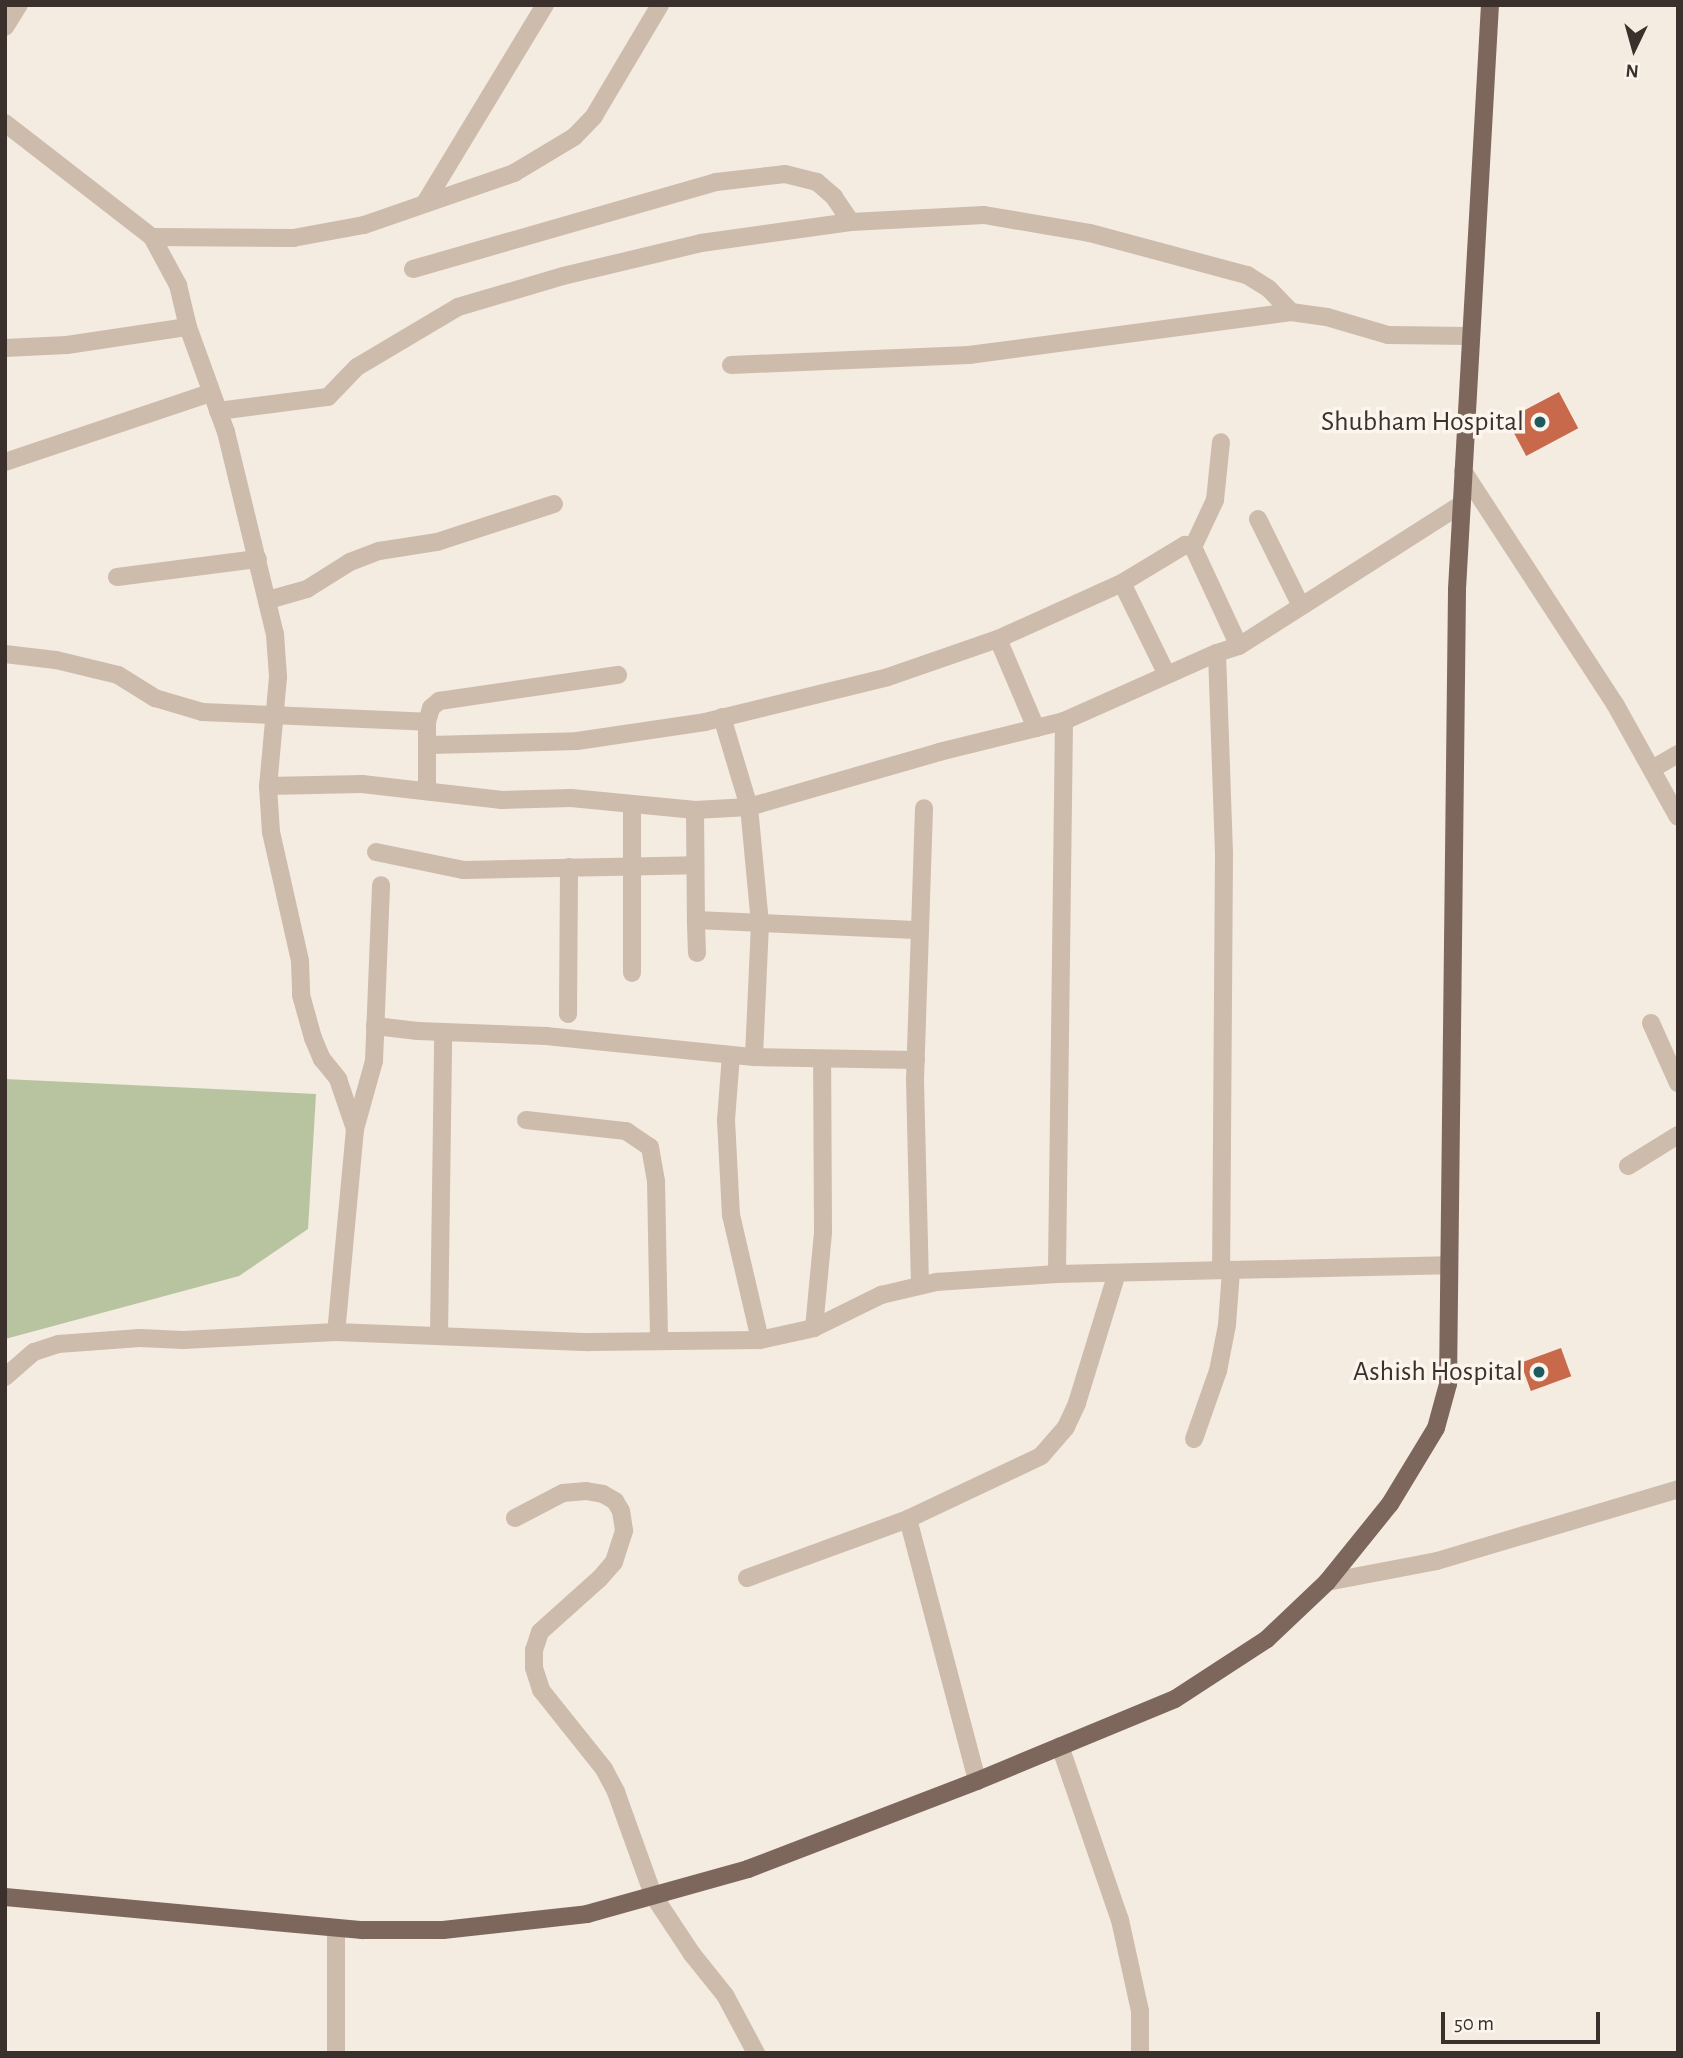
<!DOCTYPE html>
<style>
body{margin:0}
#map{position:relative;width:1683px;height:2058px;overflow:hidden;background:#f4ebe1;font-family:"Alegreya Sans",sans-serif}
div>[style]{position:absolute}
.green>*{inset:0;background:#b8c4a0}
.building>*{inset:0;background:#c8694b;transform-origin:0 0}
.minor>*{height:18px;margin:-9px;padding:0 9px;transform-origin:9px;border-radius:9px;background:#cdbbac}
.major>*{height:18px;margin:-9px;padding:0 9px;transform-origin:9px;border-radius:9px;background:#7d675c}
.dots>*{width:19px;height:19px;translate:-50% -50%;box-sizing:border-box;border:4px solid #fbf5ee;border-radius:50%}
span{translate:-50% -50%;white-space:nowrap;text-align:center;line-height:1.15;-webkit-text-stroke:7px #fbf5ee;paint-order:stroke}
.poi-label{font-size:28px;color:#3b302b}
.right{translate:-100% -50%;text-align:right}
.frame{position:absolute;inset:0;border:7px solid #3b302b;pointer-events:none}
.north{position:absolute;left:1599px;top:14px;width:70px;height:70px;-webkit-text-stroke:5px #fbf5ee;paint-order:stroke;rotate:185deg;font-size:19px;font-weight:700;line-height:28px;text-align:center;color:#3b302b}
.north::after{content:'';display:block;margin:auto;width:24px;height:32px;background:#3b302b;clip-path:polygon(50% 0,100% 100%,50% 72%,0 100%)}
.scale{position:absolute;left:1441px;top:2012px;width:159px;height:32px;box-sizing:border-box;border:4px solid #3b302b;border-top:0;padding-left:9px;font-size:21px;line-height:24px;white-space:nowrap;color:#3b302b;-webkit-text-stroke:5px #fbf5ee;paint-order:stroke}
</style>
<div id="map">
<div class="green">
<i style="clip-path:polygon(5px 1079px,316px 1094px,308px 1229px,239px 1276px,5px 1339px)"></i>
</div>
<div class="building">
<i style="left:1559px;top:392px;width:41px;height:59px;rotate:62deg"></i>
<i style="left:1561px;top:1348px;width:30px;height:43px;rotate:70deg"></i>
</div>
<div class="minor">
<i style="left:5px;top:27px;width:26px;rotate:-58deg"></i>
<i style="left:5px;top:123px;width:186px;rotate:37.8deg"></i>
<i style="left:152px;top:237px;width:55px;rotate:61.6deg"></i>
<i style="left:178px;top:285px;width:43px;rotate:76.6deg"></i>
<i style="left:188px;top:327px;width:112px;rotate:70.1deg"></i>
<i style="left:226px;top:432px;width:208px;rotate:76.4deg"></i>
<i style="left:275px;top:634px;width:43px;rotate:86deg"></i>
<i style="left:278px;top:677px;width:109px;rotate:95.2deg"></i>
<i style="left:268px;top:786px;width:46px;rotate:86.3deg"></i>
<i style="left:271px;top:832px;width:132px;rotate:77.3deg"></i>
<i style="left:300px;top:961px;width:34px;rotate:88deg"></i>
<i style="left:301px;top:995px;width:45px;rotate:74.4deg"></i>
<i style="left:313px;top:1038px;width:23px;rotate:67deg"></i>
<i style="left:322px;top:1059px;width:26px;rotate:51deg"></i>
<i style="left:338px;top:1079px;width:53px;rotate:71.2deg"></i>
<i style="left:355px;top:1129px;width:204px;rotate:95.3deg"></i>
<i style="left:336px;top:1332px;width:254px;rotate:2.3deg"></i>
<i style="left:590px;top:1342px;width:170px;rotate:-0.7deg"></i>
<i style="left:760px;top:1340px;width:55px;rotate:-12.5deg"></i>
<i style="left:814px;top:1328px;width:75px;rotate:-26.2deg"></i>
<i style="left:881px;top:1295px;width:57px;rotate:-13.3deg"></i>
<i style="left:936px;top:1282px;width:121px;rotate:-3.8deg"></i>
<i style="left:1057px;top:1274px;width:390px;rotate:-1.3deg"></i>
<i style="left:425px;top:203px;width:232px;rotate:-58.8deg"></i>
<i style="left:152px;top:237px;width:141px;rotate:0.4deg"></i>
<i style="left:293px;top:238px;width:72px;rotate:-10.4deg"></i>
<i style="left:364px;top:225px;width:159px;rotate:-19.1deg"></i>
<i style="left:514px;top:173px;width:70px;rotate:-31deg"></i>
<i style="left:574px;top:137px;width:29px;rotate:-46deg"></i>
<i style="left:594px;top:116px;width:129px;rotate:-59.3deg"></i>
<i style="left:413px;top:269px;width:315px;rotate:-16deg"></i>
<i style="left:716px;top:182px;width:69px;rotate:-6.6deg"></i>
<i style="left:785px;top:174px;width:33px;rotate:14deg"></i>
<i style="left:817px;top:182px;width:23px;rotate:41deg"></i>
<i style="left:834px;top:197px;width:30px;rotate:56deg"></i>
<i style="left:5px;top:348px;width:62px;rotate:-2.8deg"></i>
<i style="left:67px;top:345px;width:122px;rotate:-8.5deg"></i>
<i style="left:731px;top:365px;width:238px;rotate:-2.4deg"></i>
<i style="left:969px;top:355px;width:325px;rotate:-7.6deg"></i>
<i style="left:1291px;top:312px;width:36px;rotate:8deg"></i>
<i style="left:1327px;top:317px;width:64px;rotate:16.4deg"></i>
<i style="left:1388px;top:335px;width:82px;rotate:0.7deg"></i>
<i style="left:218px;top:411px;width:111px;rotate:-7.3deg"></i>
<i style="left:328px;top:397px;width:42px;rotate:-46deg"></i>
<i style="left:357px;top:367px;width:117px;rotate:-30.7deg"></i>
<i style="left:458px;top:307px;width:109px;rotate:-16.4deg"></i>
<i style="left:563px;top:276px;width:142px;rotate:-13.4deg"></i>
<i style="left:701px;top:243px;width:151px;rotate:-8deg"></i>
<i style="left:851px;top:222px;width:133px;rotate:-3deg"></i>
<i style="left:984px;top:215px;width:108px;rotate:9.6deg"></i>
<i style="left:1090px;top:233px;width:163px;rotate:15deg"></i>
<i style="left:1247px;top:275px;width:26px;rotate:32deg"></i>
<i style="left:1269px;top:289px;width:32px;rotate:46deg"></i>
<i style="left:5px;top:462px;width:216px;rotate:-18.6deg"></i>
<i style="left:1463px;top:471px;width:278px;rotate:56.9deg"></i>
<i style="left:1615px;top:704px;width:129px;rotate:60.9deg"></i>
<i style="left:1258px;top:519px;width:97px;rotate:63.7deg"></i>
<i style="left:1193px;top:547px;width:109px;rotate:65.1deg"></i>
<i style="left:117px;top:577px;width:142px;rotate:-7.3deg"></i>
<i style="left:1122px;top:583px;width:102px;rotate:63.9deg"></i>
<i style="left:268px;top:600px;width:41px;rotate:-15.8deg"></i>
<i style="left:307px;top:589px;width:51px;rotate:-32.1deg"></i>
<i style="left:350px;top:562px;width:31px;rotate:-21deg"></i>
<i style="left:379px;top:551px;width:59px;rotate:-8.8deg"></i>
<i style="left:437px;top:542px;width:123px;rotate:-18deg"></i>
<i style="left:998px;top:639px;width:97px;rotate:66.9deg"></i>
<i style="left:1217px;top:653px;width:200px;rotate:88deg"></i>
<i style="left:1224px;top:853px;width:417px;rotate:90.4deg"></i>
<i style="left:5px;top:654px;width:51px;rotate:6.7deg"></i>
<i style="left:56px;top:660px;width:64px;rotate:13.6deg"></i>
<i style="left:118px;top:675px;width:44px;rotate:31.9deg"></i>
<i style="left:155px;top:698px;width:49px;rotate:16.6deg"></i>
<i style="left:202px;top:712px;width:225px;rotate:2.5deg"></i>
<i style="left:722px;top:717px;width:94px;rotate:73.3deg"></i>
<i style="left:749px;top:807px;width:118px;rotate:84.6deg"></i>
<i style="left:760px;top:924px;width:133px;rotate:92.6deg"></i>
<i style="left:1064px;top:721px;width:167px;rotate:-24deg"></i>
<i style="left:1217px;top:653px;width:23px;rotate:-18deg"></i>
<i style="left:1239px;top:646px;width:264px;rotate:-32.5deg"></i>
<i style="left:429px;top:745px;width:148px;rotate:-1.5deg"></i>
<i style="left:577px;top:741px;width:129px;rotate:-8.4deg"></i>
<i style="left:705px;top:722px;width:188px;rotate:-13.8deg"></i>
<i style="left:888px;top:677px;width:116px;rotate:-19.1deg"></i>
<i style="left:998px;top:639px;width:136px;rotate:-24.3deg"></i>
<i style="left:1122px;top:583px;width:74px;rotate:-31.1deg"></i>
<i style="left:1185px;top:545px;width:8px;rotate:14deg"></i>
<i style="left:1193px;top:547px;width:52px;rotate:-64.9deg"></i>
<i style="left:1215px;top:500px;width:58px;rotate:-84.1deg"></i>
<i style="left:1652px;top:769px;width:30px;rotate:-30deg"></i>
<i style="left:268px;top:786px;width:94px;rotate:-1.2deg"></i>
<i style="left:362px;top:784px;width:141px;rotate:6.5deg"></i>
<i style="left:502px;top:800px;width:69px;rotate:-1.7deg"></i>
<i style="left:571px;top:798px;width:125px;rotate:5.5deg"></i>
<i style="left:695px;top:810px;width:54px;rotate:-3.2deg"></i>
<i style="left:749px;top:807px;width:198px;rotate:-16.1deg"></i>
<i style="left:939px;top:752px;width:129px;rotate:-13.9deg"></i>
<i style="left:1064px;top:721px;width:553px;rotate:90.73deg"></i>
<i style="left:427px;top:791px;width:69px;rotate:-90deg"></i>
<i style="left:427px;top:722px;width:15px;rotate:-74deg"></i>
<i style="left:431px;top:708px;width:11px;rotate:-41deg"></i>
<i style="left:439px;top:701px;width:181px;rotate:-8.3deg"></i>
<i style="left:695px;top:810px;width:110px;rotate:89.5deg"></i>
<i style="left:376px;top:852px;width:90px;rotate:11.6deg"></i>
<i style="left:464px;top:870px;width:231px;rotate:-1.2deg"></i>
<i style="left:697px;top:953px;width:33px;rotate:-92deg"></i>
<i style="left:696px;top:920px;width:224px;rotate:2.6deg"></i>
<i style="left:632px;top:973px;width:169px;rotate:-90deg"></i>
<i style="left:568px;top:1014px;width:147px;rotate:-89.6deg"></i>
<i style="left:1651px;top:1023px;width:66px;rotate:65.8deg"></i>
<i style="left:375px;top:1026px;width:43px;rotate:6.6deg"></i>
<i style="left:418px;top:1031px;width:128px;rotate:2.2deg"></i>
<i style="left:546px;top:1036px;width:209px;rotate:5.8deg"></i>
<i style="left:754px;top:1057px;width:162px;rotate:1.1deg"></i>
<i style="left:731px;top:1055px;width:65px;rotate:94.4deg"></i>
<i style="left:726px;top:1120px;width:95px;rotate:87deg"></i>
<i style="left:731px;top:1215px;width:128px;rotate:76.9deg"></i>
<i style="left:526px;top:1120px;width:101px;rotate:6.3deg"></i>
<i style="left:626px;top:1131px;width:29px;rotate:34deg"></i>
<i style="left:650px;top:1147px;width:35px;rotate:80deg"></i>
<i style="left:656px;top:1181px;width:160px;rotate:88.9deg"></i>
<i style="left:355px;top:1129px;width:71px;rotate:-74.4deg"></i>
<i style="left:374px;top:1061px;width:176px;rotate:-87.7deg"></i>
<i style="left:1628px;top:1166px;width:59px;rotate:-31.8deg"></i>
<i style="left:920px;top:1285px;width:205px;rotate:-91.4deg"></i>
<i style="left:915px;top:1080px;width:272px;rotate:-88.1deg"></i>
<i style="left:814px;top:1328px;width:96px;rotate:-84.6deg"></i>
<i style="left:823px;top:1232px;width:173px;rotate:-90.3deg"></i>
<i style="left:439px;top:1336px;width:304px;rotate:-89.2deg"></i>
<i style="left:5px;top:1377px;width:38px;rotate:-41deg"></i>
<i style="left:34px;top:1352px;width:25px;rotate:-18deg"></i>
<i style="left:58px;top:1344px;width:82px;rotate:-4.2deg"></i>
<i style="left:140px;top:1338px;width:43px;rotate:2.7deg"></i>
<i style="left:183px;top:1340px;width:153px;rotate:-3deg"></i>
<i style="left:1194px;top:1439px;width:72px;rotate:-70.6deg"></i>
<i style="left:1218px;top:1371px;width:47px;rotate:-78.9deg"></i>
<i style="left:1227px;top:1325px;width:55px;rotate:-85.8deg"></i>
<i style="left:515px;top:1518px;width:54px;rotate:-27.5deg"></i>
<i style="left:563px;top:1493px;width:23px;rotate:-5deg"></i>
<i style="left:586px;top:1491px;width:17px;rotate:10deg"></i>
<i style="left:603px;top:1494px;width:14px;rotate:30deg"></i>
<i style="left:615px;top:1501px;width:12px;rotate:59deg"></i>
<i style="left:621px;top:1511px;width:20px;rotate:81deg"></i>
<i style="left:624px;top:1531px;width:33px;rotate:108deg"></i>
<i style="left:614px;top:1562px;width:23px;rotate:131deg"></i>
<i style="left:599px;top:1579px;width:79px;rotate:138.1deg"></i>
<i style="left:540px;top:1632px;width:19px;rotate:108deg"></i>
<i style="left:534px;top:1650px;width:18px;rotate:90deg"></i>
<i style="left:534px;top:1668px;width:23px;rotate:72deg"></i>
<i style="left:541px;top:1690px;width:101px;rotate:51.4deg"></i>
<i style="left:604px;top:1769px;width:26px;rotate:62deg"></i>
<i style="left:616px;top:1792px;width:109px;rotate:70.2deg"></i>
<i style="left:653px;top:1895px;width:71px;rotate:56.5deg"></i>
<i style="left:692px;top:1954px;width:53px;rotate:51.2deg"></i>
<i style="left:725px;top:1995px;width:66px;rotate:61.9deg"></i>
<i style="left:908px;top:1519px;width:271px;rotate:75.2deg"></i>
<i style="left:747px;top:1578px;width:171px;rotate:-20.1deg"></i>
<i style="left:908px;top:1519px;width:147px;rotate:-25.3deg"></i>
<i style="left:1041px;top:1456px;width:38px;rotate:-49deg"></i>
<i style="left:1066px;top:1427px;width:26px;rotate:-65deg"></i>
<i style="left:1077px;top:1403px;width:136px;rotate:-72.9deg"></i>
<i style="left:1327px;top:1582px;width:112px;rotate:-10.8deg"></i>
<i style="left:1437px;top:1561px;width:252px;rotate:-16.6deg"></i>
<i style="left:1060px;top:1746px;width:184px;rotate:71deg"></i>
<i style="left:1120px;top:1920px;width:93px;rotate:77.6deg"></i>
<i style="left:1140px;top:2011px;width:42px;rotate:90deg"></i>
<i style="left:336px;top:2053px;width:125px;rotate:-90deg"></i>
</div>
<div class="major">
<i style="left:5px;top:1897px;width:359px;rotate:5.3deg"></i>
<i style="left:362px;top:1930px;width:81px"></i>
<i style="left:443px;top:1930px;width:145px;rotate:-6.3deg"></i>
<i style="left:587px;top:1914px;width:167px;rotate:-15.6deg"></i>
<i style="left:748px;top:1869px;width:245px;rotate:-21deg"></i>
<i style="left:977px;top:1781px;width:214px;rotate:-22.5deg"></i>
<i style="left:1175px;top:1699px;width:110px;rotate:-33.1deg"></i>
<i style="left:1267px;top:1639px;width:83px;rotate:-43.5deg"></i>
<i style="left:1327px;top:1582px;width:100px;rotate:-51.1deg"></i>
<i style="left:1390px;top:1504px;width:89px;rotate:-58.8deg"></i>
<i style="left:1436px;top:1428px;width:46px;rotate:-74.7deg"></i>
<i style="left:1448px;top:1384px;width:795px;rotate:-89.35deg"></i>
<i style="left:1457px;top:589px;width:585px;rotate:-86.77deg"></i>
</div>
<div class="dots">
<i style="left:1540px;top:422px;background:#1f5a5e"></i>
<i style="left:1539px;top:1372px;background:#1f5a5e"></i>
</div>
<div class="poi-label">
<span class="right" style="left:1524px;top:422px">Shubham Hospital</span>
<span class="right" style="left:1523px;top:1372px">Ashish Hospital</span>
</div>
<div class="frame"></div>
<div class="north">N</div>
<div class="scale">50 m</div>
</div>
